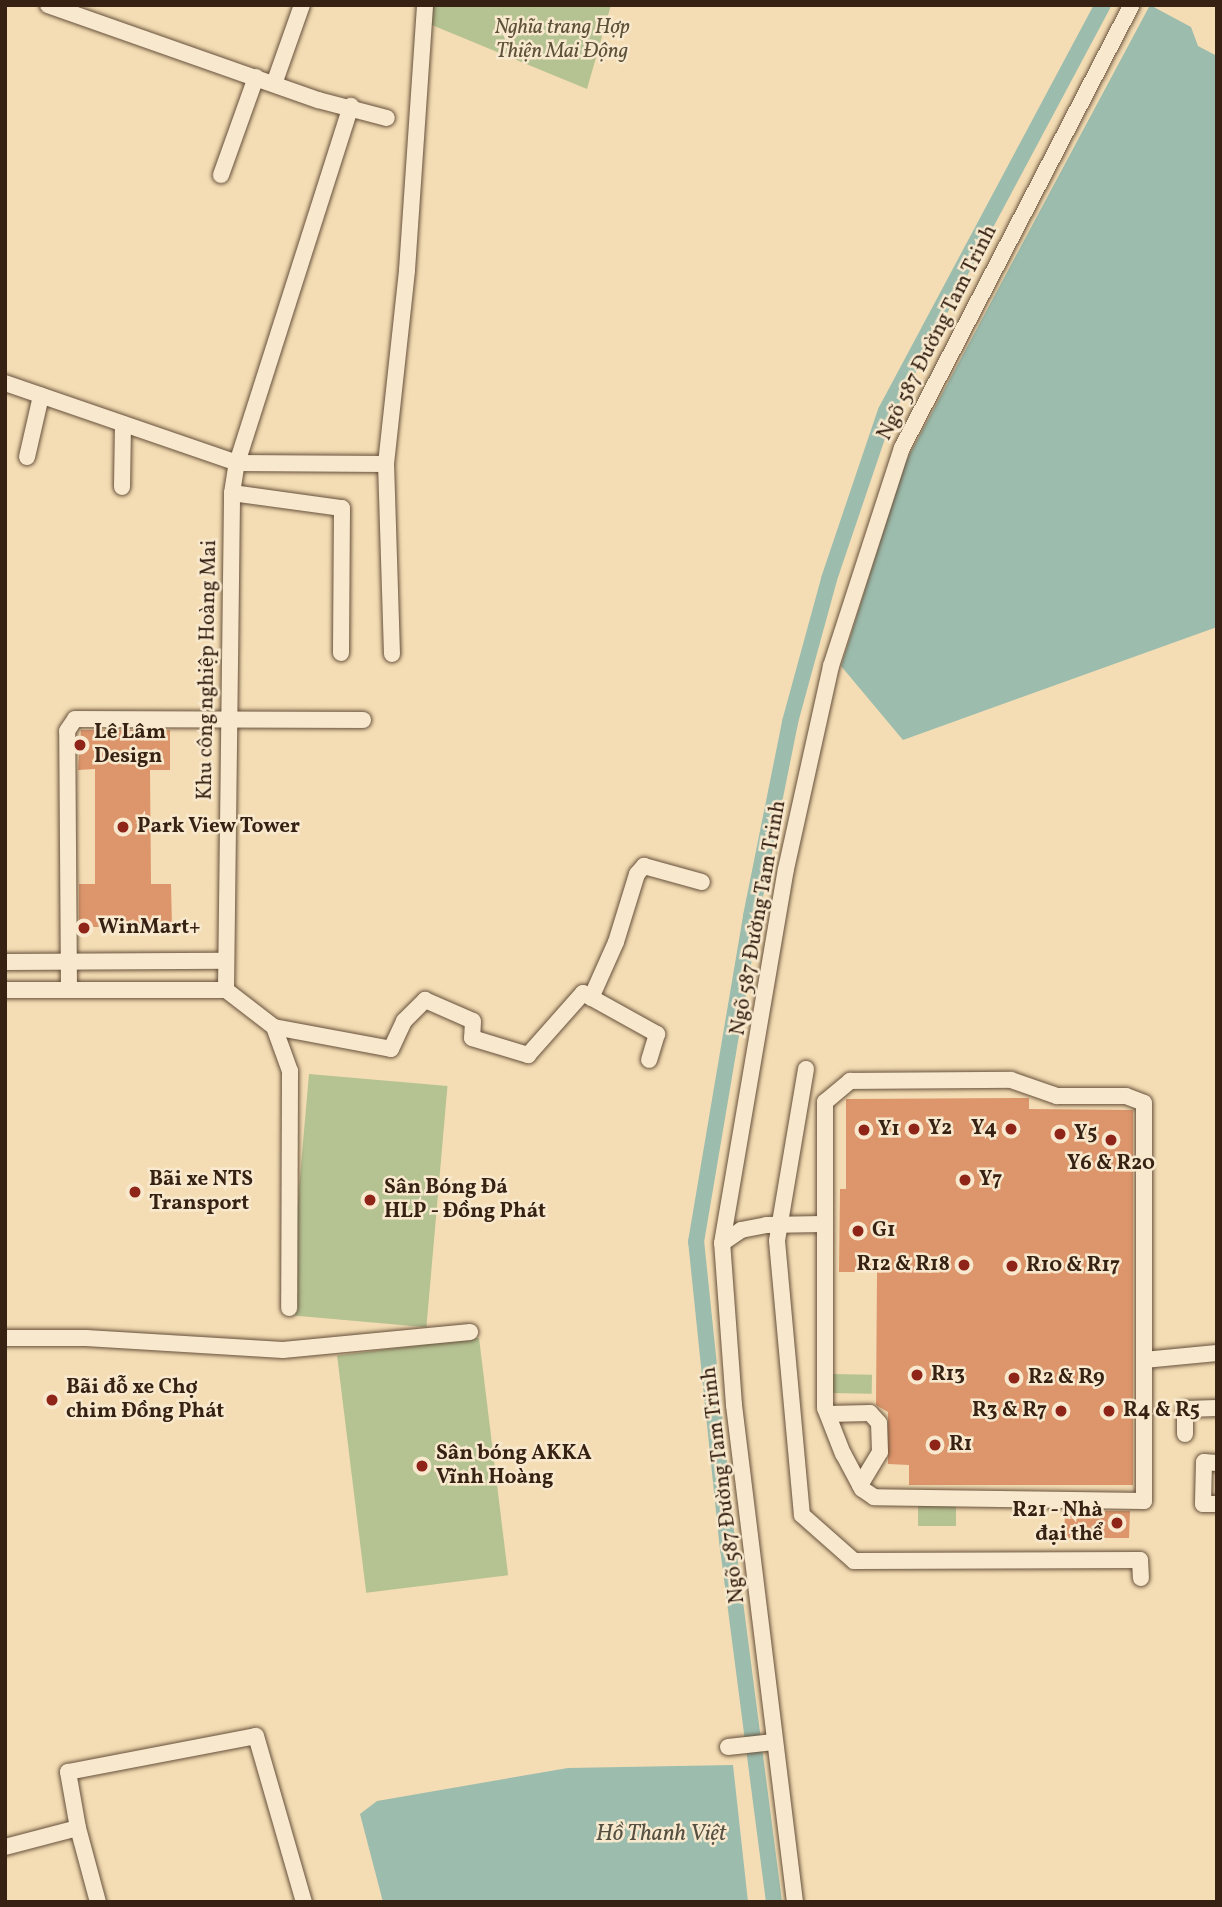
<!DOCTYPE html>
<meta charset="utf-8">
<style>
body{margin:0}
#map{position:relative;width:1222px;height:1907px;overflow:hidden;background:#f4ddb4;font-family:Vollkorn,serif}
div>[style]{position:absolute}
.green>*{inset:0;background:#b5c292;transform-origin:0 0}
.water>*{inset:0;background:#9cbcad}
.canal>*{height:16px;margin:-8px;padding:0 8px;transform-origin:8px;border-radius:8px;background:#9cbcad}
.building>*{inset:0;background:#dd956b}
.roads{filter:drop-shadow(0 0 2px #66503b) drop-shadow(0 0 2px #66503b)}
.minor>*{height:16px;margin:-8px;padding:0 8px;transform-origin:8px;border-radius:8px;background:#f8e9ce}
.dots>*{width:19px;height:19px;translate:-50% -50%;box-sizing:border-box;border:4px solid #f8e9ce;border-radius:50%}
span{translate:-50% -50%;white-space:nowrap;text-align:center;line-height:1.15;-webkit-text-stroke:5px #f8e9ce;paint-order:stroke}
.park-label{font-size:21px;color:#5c5139;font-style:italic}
.street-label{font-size:21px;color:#362113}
.poi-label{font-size:21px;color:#362113;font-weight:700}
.left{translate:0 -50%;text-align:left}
.right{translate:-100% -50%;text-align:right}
.water-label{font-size:23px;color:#555041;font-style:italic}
.frame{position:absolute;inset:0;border:7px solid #362113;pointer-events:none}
</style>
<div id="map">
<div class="green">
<i style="clip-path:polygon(428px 5px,611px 5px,587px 89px,427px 23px)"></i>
<i style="left:309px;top:1074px;width:139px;height:242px;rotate:5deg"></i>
<i style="left:479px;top:1338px;width:239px;height:143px;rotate:83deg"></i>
<i style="left:832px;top:1374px;width:40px;height:19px;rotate:1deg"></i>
<i style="left:918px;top:1505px;width:38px;height:21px"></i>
</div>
<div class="water">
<i style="clip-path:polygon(1150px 5px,1191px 27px,1198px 46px,1217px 56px,1217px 627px,903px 740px,841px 666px,905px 463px)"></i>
<i style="clip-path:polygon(733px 1765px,748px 1902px,383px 1902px,360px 1814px,377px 1801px,568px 1768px)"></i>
</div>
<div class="canal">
<i style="left:774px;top:1902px;width:355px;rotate:-97.4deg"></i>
<i style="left:728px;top:1550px;width:310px;rotate:-95.9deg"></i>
<i style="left:696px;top:1242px;width:331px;rotate:-80.4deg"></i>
<i style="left:751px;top:916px;width:198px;rotate:-78.6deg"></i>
<i style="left:790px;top:722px;width:148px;rotate:-74.7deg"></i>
<i style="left:829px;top:579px;width:177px;rotate:-71.3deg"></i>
<i style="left:886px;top:411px;width:460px;rotate:-61.9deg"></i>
</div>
<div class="building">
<i style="clip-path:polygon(81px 730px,170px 730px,170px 770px,150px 770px,151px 884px,171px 884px,172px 927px,79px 927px,79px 884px,95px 884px,95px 769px,78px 770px)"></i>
<i style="clip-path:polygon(1029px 1098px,1029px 1109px,1133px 1110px,1133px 1485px,909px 1485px,909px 1465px,888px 1464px,888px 1412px,876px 1405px,877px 1272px,839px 1272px,840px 1189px,846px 1189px,846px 1099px)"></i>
<i style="clip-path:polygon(1105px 1511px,1130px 1511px,1129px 1538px,1064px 1538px,1065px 1514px,1105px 1515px)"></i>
</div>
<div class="roads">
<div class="minor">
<i style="left:48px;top:5px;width:286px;rotate:19.4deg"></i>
<i style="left:318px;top:100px;width:71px;rotate:14.6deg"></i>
<i style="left:274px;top:84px;width:84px;rotate:-70.5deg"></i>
<i style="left:221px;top:175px;width:104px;rotate:-70.3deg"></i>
<i style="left:5px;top:383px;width:245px;rotate:19deg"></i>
<i style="left:237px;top:463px;width:149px;rotate:0.4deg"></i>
<i style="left:27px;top:457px;width:63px;rotate:-77.1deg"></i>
<i style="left:122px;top:487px;width:63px;rotate:-89.1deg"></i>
<i style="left:232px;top:493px;width:111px;rotate:7.8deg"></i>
<i style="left:342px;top:508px;width:145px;rotate:90.4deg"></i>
<i style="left:392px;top:654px;width:190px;rotate:-91.8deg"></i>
<i style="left:386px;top:464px;width:195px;rotate:-83.8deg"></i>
<i style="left:407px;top:270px;width:266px;rotate:-86.1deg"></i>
<i style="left:5px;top:962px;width:221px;rotate:-0.3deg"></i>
<i style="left:5px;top:990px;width:221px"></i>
<i style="left:69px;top:990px;width:259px;rotate:-90.4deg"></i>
<i style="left:67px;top:731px;width:14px;rotate:-56deg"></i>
<i style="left:75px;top:719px;width:288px;rotate:0.2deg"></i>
<i style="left:226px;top:990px;width:497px;rotate:-89.3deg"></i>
<i style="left:232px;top:493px;width:30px;rotate:-81deg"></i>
<i style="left:237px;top:463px;width:375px;rotate:-72.3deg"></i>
<i style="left:226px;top:990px;width:61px;rotate:37.6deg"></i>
<i style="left:274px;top:1027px;width:47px;rotate:70deg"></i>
<i style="left:290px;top:1071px;width:237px;rotate:90.2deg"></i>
<i style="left:591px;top:998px;width:61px;rotate:-65.9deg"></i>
<i style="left:616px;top:942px;width:71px;rotate:-72.8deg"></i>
<i style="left:637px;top:874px;width:11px;rotate:-49deg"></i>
<i style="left:644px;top:866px;width:60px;rotate:15.4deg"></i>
<i style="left:274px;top:1027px;width:119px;rotate:10.6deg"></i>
<i style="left:391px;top:1049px;width:31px;rotate:-65deg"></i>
<i style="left:404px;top:1021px;width:30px;rotate:-45deg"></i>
<i style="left:425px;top:1000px;width:52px;rotate:23.6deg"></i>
<i style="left:473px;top:1021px;width:17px;rotate:93deg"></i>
<i style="left:472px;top:1038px;width:59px;rotate:16.9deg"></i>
<i style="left:528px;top:1055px;width:83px;rotate:-48.4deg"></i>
<i style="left:583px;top:993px;width:85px;rotate:29deg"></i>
<i style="left:657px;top:1034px;width:27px;rotate:107deg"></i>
<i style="left:806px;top:1069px;width:174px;rotate:99.6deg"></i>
<i style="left:777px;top:1241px;width:275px;rotate:84.8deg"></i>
<i style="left:802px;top:1515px;width:69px;rotate:41.5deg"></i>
<i style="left:854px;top:1561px;width:286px;rotate:-0.2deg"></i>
<i style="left:1140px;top:1560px;width:18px;rotate:87deg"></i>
<i style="left:1011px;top:1080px;width:49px;rotate:19.2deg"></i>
<i style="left:1057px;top:1096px;width:69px"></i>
<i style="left:1126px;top:1096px;width:19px;rotate:21deg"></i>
<i style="left:1144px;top:1103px;width:398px;rotate:90deg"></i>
<i style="left:1144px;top:1501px;width:270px;rotate:-179.2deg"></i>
<i style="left:874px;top:1497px;width:14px;rotate:-146deg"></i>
<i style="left:862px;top:1489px;width:40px;rotate:-118deg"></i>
<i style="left:843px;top:1454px;width:49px;rotate:-111.4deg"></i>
<i style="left:825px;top:1408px;width:306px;rotate:-90deg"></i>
<i style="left:825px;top:1102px;width:33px;rotate:-40deg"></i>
<i style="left:850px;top:1081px;width:161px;rotate:-0.4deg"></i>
<i style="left:722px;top:1243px;width:23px;rotate:-34deg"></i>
<i style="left:741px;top:1230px;width:25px;rotate:-11deg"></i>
<i style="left:766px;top:1225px;width:57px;rotate:-1deg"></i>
<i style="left:5px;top:1338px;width:81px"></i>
<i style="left:86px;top:1338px;width:197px;rotate:3.5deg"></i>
<i style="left:283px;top:1350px;width:188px;rotate:-5.5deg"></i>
<i style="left:1144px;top:1360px;width:73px;rotate:-5.5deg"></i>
<i style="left:828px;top:1414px;width:42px;rotate:-1.4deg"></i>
<i style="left:870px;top:1413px;width:13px;rotate:48deg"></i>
<i style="left:879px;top:1423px;width:29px;rotate:88deg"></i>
<i style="left:880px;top:1452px;width:39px;rotate:121deg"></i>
<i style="left:1185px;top:1434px;width:25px;rotate:-90deg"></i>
<i style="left:1185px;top:1409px;width:32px;rotate:-2deg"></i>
<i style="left:1217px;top:1463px;width:13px;rotate:-176deg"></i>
<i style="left:1204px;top:1462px;width:42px;rotate:91.4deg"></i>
<i style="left:1203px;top:1504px;width:14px"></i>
<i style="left:728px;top:1747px;width:46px;rotate:-6.2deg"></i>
<i style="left:78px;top:1828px;width:57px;rotate:-100.1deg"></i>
<i style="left:68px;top:1772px;width:191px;rotate:-10.8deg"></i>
<i style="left:256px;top:1736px;width:173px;rotate:73.9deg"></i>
<i style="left:5px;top:1847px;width:75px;rotate:-14.6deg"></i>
<i style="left:78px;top:1828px;width:77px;rotate:74.9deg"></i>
<i style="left:795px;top:1902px;width:501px;rotate:-97deg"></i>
<i style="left:734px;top:1405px;width:162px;rotate:-94.2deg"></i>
<i style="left:722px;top:1243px;width:379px;rotate:-80.3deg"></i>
<i style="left:786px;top:869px;width:208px;rotate:-77.5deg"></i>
<i style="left:831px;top:666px;width:229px;rotate:-72deg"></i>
<i style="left:902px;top:448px;width:499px;rotate:-62.6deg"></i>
</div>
</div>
<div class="dots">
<i style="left:80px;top:745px;background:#8f2418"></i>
<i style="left:123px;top:827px;background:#8f2418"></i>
<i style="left:84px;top:928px;background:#8f2418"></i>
<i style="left:914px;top:1129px;background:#8f2418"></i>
<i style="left:1011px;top:1129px;background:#8f2418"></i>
<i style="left:864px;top:1130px;background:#8f2418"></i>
<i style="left:1060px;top:1134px;background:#8f2418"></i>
<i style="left:1111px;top:1140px;background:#8f2418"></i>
<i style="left:965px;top:1180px;background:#8f2418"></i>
<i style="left:135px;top:1192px;background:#8f2418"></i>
<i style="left:370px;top:1200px;background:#8f2418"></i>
<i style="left:858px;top:1231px;background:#8f2418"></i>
<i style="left:964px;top:1265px;background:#8f2418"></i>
<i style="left:1012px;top:1266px;background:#8f2418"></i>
<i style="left:917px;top:1375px;background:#8f2418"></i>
<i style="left:1014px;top:1378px;background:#8f2418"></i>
<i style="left:52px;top:1400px;background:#8f2418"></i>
<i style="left:1061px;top:1411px;background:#8f2418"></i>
<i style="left:1109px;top:1411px;background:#8f2418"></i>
<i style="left:935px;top:1445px;background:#8f2418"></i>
<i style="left:422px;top:1466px;background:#8f2418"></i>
<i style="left:1117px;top:1523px;background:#8f2418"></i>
</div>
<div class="park-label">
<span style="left:562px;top:40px">Nghĩa trang Hợp<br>Thiện Mai Động</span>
</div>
<div class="street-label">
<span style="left:938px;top:333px;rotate:-63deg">Ngõ 587 Đường Tam Trinh</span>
<span style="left:208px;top:670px;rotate:-89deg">Khu công nghiệp Hoàng Mai</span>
<span style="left:759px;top:918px;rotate:-80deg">Ngõ 587 Đường Tam Trinh</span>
<span style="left:724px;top:1485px;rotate:-97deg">Ngõ 587 Đường Tam Trinh</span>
</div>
<div class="poi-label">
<span class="left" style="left:94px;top:745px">Lê Lâm<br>Design</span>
<span class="left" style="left:137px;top:827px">Park View Tower</span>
<span class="left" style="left:98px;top:928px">WinMart+</span>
<span class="left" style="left:928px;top:1129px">Y2</span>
<span class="right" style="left:997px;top:1129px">Y4</span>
<span class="left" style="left:878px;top:1130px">Y1</span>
<span class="left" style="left:1074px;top:1134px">Y5</span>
<span style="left:1111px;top:1164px">Y6 &amp; R20</span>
<span class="left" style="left:149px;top:1192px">Bãi xe NTS<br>Transport</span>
<span class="left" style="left:979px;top:1180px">Y7</span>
<span class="left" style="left:384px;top:1200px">Sân Bóng Đá<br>HLP - Đồng Phát</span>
<span class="left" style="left:872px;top:1231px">G1</span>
<span class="right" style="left:950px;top:1265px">R12 &amp; R18</span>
<span class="left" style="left:1026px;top:1266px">R10 &amp; R17</span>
<span class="left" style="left:931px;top:1375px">R13</span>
<span class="left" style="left:1028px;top:1378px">R2 &amp; R9</span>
<span class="left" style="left:66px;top:1400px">Bãi đỗ xe Chợ<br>chim Đồng Phát</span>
<span class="right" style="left:1047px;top:1411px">R3 &amp; R7</span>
<span class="left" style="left:1123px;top:1411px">R4 &amp; R5</span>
<span class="left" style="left:949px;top:1445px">R1</span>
<span class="left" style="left:436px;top:1466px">Sân bóng AKKA<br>Vĩnh Hoàng</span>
<span class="right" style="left:1103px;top:1523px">R21 - Nhà<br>đại thể</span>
</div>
<div class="water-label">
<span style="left:661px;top:1834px">Hồ Thanh Việt</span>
</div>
<div class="frame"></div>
</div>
